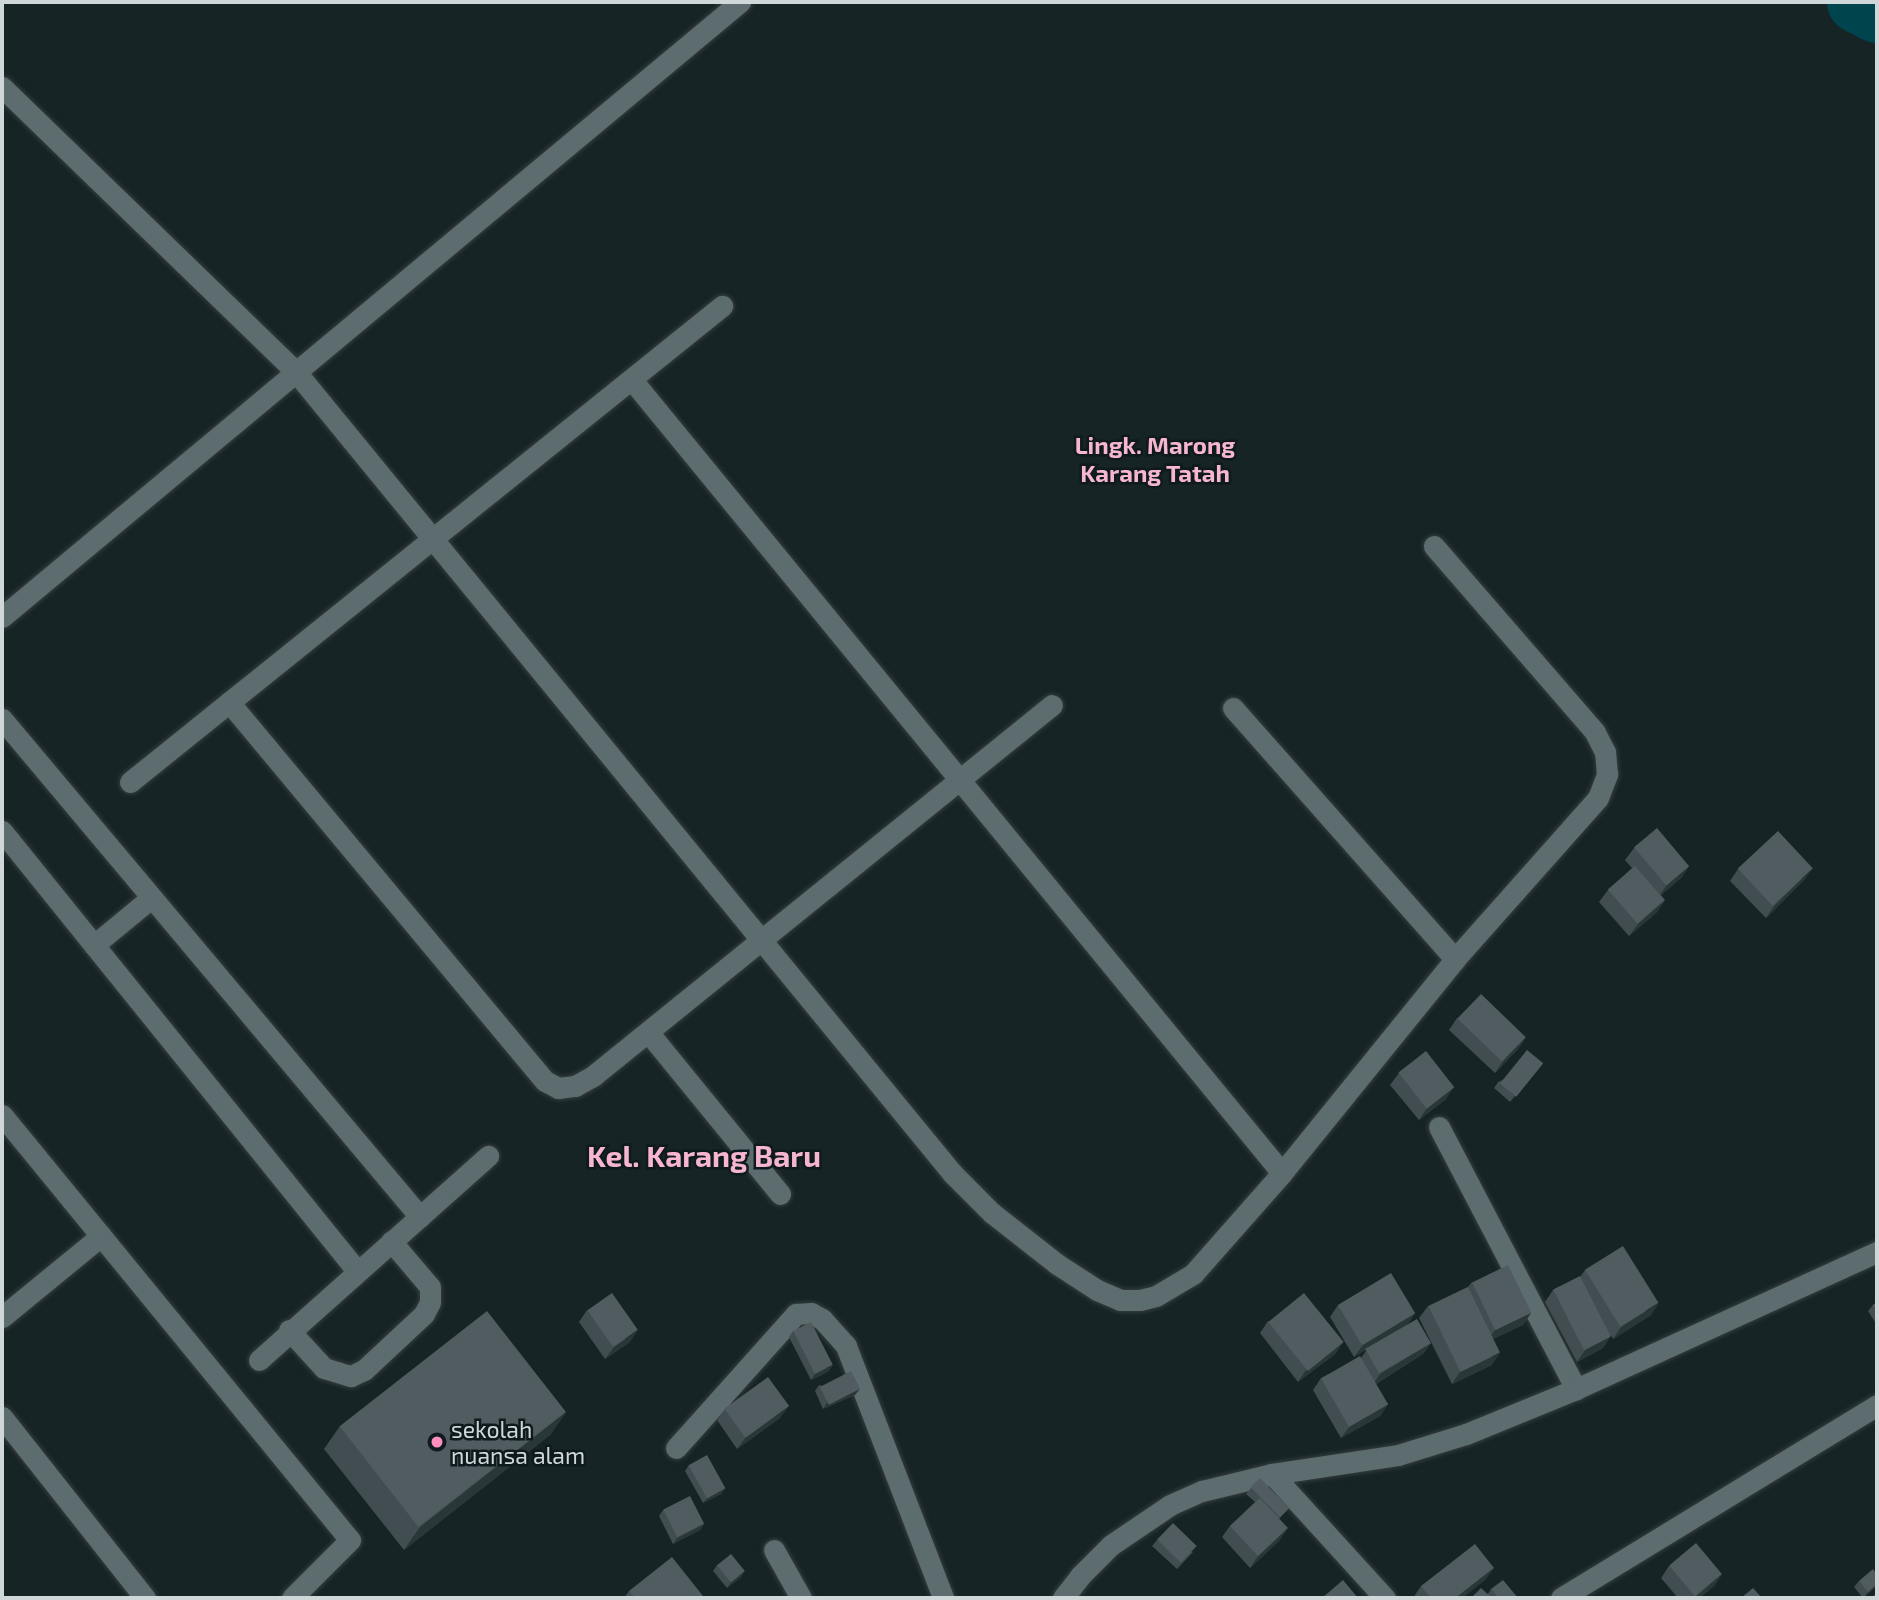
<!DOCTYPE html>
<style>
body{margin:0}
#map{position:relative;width:1879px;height:1600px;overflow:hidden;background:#172426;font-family:"Exo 2",sans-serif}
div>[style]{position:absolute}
.river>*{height:61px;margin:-30.5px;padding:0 30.5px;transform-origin:30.5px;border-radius:30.5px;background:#00444e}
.roads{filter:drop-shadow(0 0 2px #343d3f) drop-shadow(0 0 2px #343d3f)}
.lane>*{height:21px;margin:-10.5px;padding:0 10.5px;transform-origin:10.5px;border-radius:10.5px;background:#5d6c6f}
.street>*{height:21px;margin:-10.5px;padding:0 10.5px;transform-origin:10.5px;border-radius:10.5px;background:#5d6c6f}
.wall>*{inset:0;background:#414d50}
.shaded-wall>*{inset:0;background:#2a3739}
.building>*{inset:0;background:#505c5f;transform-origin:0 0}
.dots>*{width:19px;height:19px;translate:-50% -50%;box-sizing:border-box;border:4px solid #0e1a1d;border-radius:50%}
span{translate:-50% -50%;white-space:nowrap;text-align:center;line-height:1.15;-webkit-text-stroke:5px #0e1a1d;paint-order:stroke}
.poi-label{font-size:23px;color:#cfd7d9}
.left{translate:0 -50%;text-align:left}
.neighbourhood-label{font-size:24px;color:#f6b6cf;font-weight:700}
.district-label{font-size:30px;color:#f6b6cf;font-weight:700}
.frame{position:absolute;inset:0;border:4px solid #cfd7d9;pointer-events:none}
</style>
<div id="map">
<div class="river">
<i style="left:1857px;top:2px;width:22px;rotate:27deg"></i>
</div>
<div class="roads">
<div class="lane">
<i style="left:2px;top:719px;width:650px;rotate:49.99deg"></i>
<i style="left:2px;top:831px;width:565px;rotate:51.1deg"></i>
<i style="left:94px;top:945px;width:74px;rotate:-39.5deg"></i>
<i style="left:289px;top:1330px;width:52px;rotate:47.4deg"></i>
<i style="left:324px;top:1368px;width:28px;rotate:17deg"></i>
<i style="left:351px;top:1376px;width:14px;rotate:-25deg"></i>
<i style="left:364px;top:1370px;width:82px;rotate:-43deg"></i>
<i style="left:424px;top:1314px;width:13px;rotate:-63deg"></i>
<i style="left:430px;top:1302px;width:15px;rotate:-90deg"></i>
<i style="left:430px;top:1287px;width:60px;rotate:-130.3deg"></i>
<i style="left:259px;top:1360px;width:307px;rotate:-41.7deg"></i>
</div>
<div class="street">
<i style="left:2px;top:87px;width:409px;rotate:44.1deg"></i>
<i style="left:296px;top:372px;width:1035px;rotate:50.68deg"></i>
<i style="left:952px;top:1173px;width:57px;rotate:45deg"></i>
<i style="left:992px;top:1213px;width:83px;rotate:38.1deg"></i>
<i style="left:1057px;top:1264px;width:48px;rotate:33deg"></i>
<i style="left:1097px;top:1290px;width:25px;rotate:23deg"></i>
<i style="left:1120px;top:1300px;width:20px"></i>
<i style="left:1140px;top:1300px;width:16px;rotate:-14deg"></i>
<i style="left:1156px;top:1296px;width:43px;rotate:-30.7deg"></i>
<i style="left:1193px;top:1274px;width:135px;rotate:-48.6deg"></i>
<i style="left:632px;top:380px;width:1025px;rotate:50.66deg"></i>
<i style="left:1282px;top:1173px;width:275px;rotate:-51deg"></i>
<i style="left:1455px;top:959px;width:215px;rotate:-48.4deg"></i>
<i style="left:1598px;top:798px;width:26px;rotate:-69deg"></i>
<i style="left:1607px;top:774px;width:22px;rotate:-95deg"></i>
<i style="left:1605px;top:752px;width:22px;rotate:-117deg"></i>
<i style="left:1595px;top:732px;width:246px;rotate:-130.9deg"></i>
<i style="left:2px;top:617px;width:961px;rotate:-39.81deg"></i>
<i style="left:229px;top:702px;width:493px;rotate:50.2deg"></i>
<i style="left:545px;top:1081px;width:15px;rotate:28deg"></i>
<i style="left:558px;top:1088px;width:17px;rotate:-7deg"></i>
<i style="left:575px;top:1086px;width:21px;rotate:-29deg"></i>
<i style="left:593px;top:1076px;width:590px;rotate:-38.95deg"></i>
<i style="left:1233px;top:708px;width:335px;rotate:48.5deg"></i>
<i style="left:130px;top:782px;width:760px;rotate:-38.8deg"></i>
<i style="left:648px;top:1032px;width:209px;rotate:50.8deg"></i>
<i style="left:2px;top:1115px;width:549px;rotate:50.69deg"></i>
<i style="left:350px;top:1540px;width:82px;rotate:135deg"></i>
<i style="left:1439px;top:1127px;width:296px;rotate:62.4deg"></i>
<i style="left:2px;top:1317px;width:128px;rotate:-39.3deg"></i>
<i style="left:2px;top:1417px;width:231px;rotate:51.7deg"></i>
<i style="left:676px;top:1448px;width:180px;rotate:-48.2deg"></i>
<i style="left:796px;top:1314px;width:15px;rotate:-4deg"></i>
<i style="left:811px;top:1313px;width:13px;rotate:29deg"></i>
<i style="left:822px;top:1319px;width:36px;rotate:48deg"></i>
<i style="left:846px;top:1346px;width:270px;rotate:68.9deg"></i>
<i style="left:1272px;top:1474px;width:168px;rotate:47.7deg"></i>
<i style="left:774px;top:1550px;width:55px;rotate:60.6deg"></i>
<i style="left:1063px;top:1598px;width:28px;rotate:-52deg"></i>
<i style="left:1080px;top:1576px;width:44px;rotate:-45deg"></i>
<i style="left:1111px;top:1545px;width:71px;rotate:-34.1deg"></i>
<i style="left:1170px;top:1505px;width:35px;rotate:-24deg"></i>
<i style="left:1202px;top:1491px;width:72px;rotate:-13.7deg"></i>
<i style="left:1272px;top:1474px;width:127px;rotate:-8.6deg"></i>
<i style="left:1398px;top:1455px;width:71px;rotate:-17.2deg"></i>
<i style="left:1466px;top:1434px;width:119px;rotate:-22.2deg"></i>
<i style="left:1576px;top:1389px;width:331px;rotate:-24.5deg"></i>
<i style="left:1561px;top:1598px;width:370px;rotate:-31.4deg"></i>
</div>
</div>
<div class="wall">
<i style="clip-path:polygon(1634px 848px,1689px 866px,1681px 878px,1661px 895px,1665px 900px,1657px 912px,1629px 936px,1599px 902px,1608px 890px,1632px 868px,1625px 860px)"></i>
<i style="clip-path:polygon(1738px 869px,1805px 879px,1766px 918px,1730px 881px)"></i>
<i style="clip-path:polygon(1457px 1018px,1526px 1037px,1518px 1049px,1495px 1073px,1449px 1030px)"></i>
<i style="clip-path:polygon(1543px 1063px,1510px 1102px,1494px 1088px,1498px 1082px)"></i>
<i style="clip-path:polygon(1399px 1073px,1446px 1099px,1419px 1120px,1390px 1085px)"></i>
<i style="clip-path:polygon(1585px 1270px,1651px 1315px,1613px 1339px,1611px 1335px,1603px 1348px,1577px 1362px,1545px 1302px,1553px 1290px,1580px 1277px)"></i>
<i style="clip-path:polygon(1472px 1282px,1531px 1313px,1523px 1325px,1493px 1339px,1492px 1365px,1452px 1384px,1419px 1318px,1428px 1306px,1468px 1287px)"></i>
<i style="clip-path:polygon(1877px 1302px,1877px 1325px,1868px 1311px,1873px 1305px)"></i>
<i style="clip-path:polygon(1338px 1305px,1415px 1313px,1407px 1325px,1354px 1357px,1330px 1317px)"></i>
<i style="clip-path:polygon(587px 1310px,630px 1342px,605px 1359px,579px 1322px)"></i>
<i style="clip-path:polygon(1268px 1321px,1343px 1342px,1335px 1354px,1298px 1382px,1260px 1333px)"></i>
<i style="clip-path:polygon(793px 1331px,829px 1371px,811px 1380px,789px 1337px)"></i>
<i style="clip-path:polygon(1431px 1343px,1423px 1354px,1376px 1384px,1388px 1404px,1380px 1416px,1341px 1438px,1313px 1390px,1321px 1378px,1361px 1358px,1366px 1351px)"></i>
<i style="clip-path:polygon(819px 1385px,855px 1395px,823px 1409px,815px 1391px)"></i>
<i style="clip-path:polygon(725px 1409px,780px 1418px,737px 1449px,717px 1420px)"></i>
<i style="clip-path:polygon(566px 1412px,550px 1435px,404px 1550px,324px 1449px,340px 1426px)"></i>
<i style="clip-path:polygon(689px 1465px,725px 1488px,721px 1494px,703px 1503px,685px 1471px)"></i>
<i style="clip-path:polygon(1251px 1488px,1289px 1508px,1279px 1519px,1280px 1540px,1250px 1568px,1222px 1537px,1230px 1526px,1255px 1502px,1246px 1494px)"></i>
<i style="clip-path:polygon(663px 1510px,704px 1524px,700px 1530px,673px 1544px,659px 1516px)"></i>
<i style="clip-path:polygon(1157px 1540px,1193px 1552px,1177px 1569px,1152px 1546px)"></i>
<i style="clip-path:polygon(717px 1565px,741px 1577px,727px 1588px,713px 1571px)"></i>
<i style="clip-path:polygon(1669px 1566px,1722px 1574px,1714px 1586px,1699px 1598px,1678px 1598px,1661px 1578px)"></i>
<i style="clip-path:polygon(1486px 1579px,1462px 1598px,1413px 1598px,1421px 1586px)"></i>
<i style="clip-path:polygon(1859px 1581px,1877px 1586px,1863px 1598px,1854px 1587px)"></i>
<i style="clip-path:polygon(1491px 1589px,1518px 1598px,1471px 1598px,1488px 1594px)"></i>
<i style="clip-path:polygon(629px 1591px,703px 1596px,702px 1598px,624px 1598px)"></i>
</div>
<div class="shaded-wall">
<i style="clip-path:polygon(1689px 866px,1681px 878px,1658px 898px,1666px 886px)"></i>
<i style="clip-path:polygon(1813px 868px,1805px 879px,1766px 918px,1774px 906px)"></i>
<i style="clip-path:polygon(1665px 900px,1657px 912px,1629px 936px,1638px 924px)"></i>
<i style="clip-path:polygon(1526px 1037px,1518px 1049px,1495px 1073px,1503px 1061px)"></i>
<i style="clip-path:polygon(1454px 1087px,1446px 1099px,1419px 1120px,1427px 1108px)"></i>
<i style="clip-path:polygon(1659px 1303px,1651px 1315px,1613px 1339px,1621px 1327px)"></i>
<i style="clip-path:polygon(1415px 1313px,1407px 1325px,1354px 1357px,1363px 1345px)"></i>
<i style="clip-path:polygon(1531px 1313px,1523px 1325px,1487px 1342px,1495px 1330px)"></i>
<i style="clip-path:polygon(638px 1330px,630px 1342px,605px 1359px,614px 1347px)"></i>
<i style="clip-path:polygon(1611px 1336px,1603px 1348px,1577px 1362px,1585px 1350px)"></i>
<i style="clip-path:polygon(1343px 1342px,1335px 1354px,1298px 1382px,1306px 1370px)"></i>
<i style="clip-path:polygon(1431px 1343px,1423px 1354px,1372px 1386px,1380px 1374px)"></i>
<i style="clip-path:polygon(1500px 1353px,1492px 1365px,1452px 1384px,1460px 1372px)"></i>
<i style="clip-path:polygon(833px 1365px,829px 1371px,811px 1380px,815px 1374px)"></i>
<i style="clip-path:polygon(860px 1389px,855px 1395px,823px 1409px,827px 1403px)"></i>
<i style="clip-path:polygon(1388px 1404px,1380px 1416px,1341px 1438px,1350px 1426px)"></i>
<i style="clip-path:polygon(789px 1406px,780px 1418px,737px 1449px,746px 1437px)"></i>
<i style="clip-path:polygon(566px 1412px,550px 1435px,404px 1550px,420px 1527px)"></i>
<i style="clip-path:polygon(725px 1488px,721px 1494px,703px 1503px,708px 1497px)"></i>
<i style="clip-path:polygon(704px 1524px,700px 1530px,673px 1544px,677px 1538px)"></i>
<i style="clip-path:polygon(1288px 1528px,1280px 1540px,1250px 1568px,1258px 1556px)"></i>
<i style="clip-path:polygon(1494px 1568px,1486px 1579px,1462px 1598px,1455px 1598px)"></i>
<i style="clip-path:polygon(745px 1571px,741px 1577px,727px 1588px,731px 1582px)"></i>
<i style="clip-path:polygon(1722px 1574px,1714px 1586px,1699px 1598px,1694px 1598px)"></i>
<i style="clip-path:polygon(1877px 1584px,1877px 1586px,1863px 1598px,1868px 1592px)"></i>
</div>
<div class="building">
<i style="left:1657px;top:828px;width:50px;height:30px;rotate:50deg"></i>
<i style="left:1778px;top:831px;width:51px;height:55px;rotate:47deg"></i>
<i style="left:1635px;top:866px;width:45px;height:36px;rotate:49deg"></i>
<i style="left:1481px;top:994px;width:62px;height:34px;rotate:44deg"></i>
<i style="left:1527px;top:1050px;width:21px;height:43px;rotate:39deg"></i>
<i style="left:1426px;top:1051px;width:46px;height:35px;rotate:52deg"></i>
<i style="left:1623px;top:1246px;width:67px;height:45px;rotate:58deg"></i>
<i style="left:1508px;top:1265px;width:53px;height:40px;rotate:64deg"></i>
<i style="left:1391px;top:1273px;width:47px;height:62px;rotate:59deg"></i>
<i style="left:1580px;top:1276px;width:68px;height:30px;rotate:63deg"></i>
<i style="left:1468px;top:1287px;width:73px;height:44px;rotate:64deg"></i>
<i style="left:612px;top:1293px;width:45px;height:30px;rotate:55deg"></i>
<i style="left:1304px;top:1293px;width:63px;height:46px;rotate:51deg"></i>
<i style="clip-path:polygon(1877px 1302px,1877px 1312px,1873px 1305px)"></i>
<i style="left:487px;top:1311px;width:128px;height:187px;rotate:52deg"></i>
<i style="left:1417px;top:1319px;width:28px;height:60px;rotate:60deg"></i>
<i style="left:811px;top:1322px;width:48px;height:20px;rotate:63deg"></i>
<i style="left:1360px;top:1356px;width:56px;height:45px;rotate:60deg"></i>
<i style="left:851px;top:1371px;width:20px;height:35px;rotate:63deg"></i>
<i style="left:768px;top:1377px;width:36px;height:54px;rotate:54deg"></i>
<i style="left:707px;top:1455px;width:38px;height:21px;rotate:61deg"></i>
<i style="left:1260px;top:1478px;width:42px;height:13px;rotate:46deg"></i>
<i style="left:690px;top:1496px;width:31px;height:30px;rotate:63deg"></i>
<i style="left:1260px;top:1498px;width:41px;height:41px;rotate:47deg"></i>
<i style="left:1173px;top:1523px;width:33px;height:23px;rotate:44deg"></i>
<i style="left:1696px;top:1543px;width:40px;height:35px;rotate:50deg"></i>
<i style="clip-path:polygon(1475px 1544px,1494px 1568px,1455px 1598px,1431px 1598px,1421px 1586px)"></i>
<i style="left:731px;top:1554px;width:22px;height:18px;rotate:51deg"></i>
<i style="clip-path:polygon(672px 1557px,703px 1596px,701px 1598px,635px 1598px,629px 1591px)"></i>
<i style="clip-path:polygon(1873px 1569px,1877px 1575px,1877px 1584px,1868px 1592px,1859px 1581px)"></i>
<i style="clip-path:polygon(1343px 1580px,1358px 1598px,1322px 1598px)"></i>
<i style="clip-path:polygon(1503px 1580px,1518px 1598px,1499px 1598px,1491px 1589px)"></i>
<i style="clip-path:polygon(1481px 1588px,1492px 1598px,1471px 1598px)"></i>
<i style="clip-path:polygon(1753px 1588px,1762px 1598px,1741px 1598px)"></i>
<i style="clip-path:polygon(1877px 1593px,1877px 1598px,1871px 1598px)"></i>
</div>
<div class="dots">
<i style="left:437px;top:1442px;background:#fd8ebe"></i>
</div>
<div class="poi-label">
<span class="left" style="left:451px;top:1442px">sekolah<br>nuansa alam</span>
</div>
<div class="neighbourhood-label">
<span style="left:1155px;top:459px">Lingk. Marong<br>Karang Tatah</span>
</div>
<div class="district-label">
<span style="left:704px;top:1155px">Kel. Karang Baru</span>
</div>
<div class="frame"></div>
</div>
